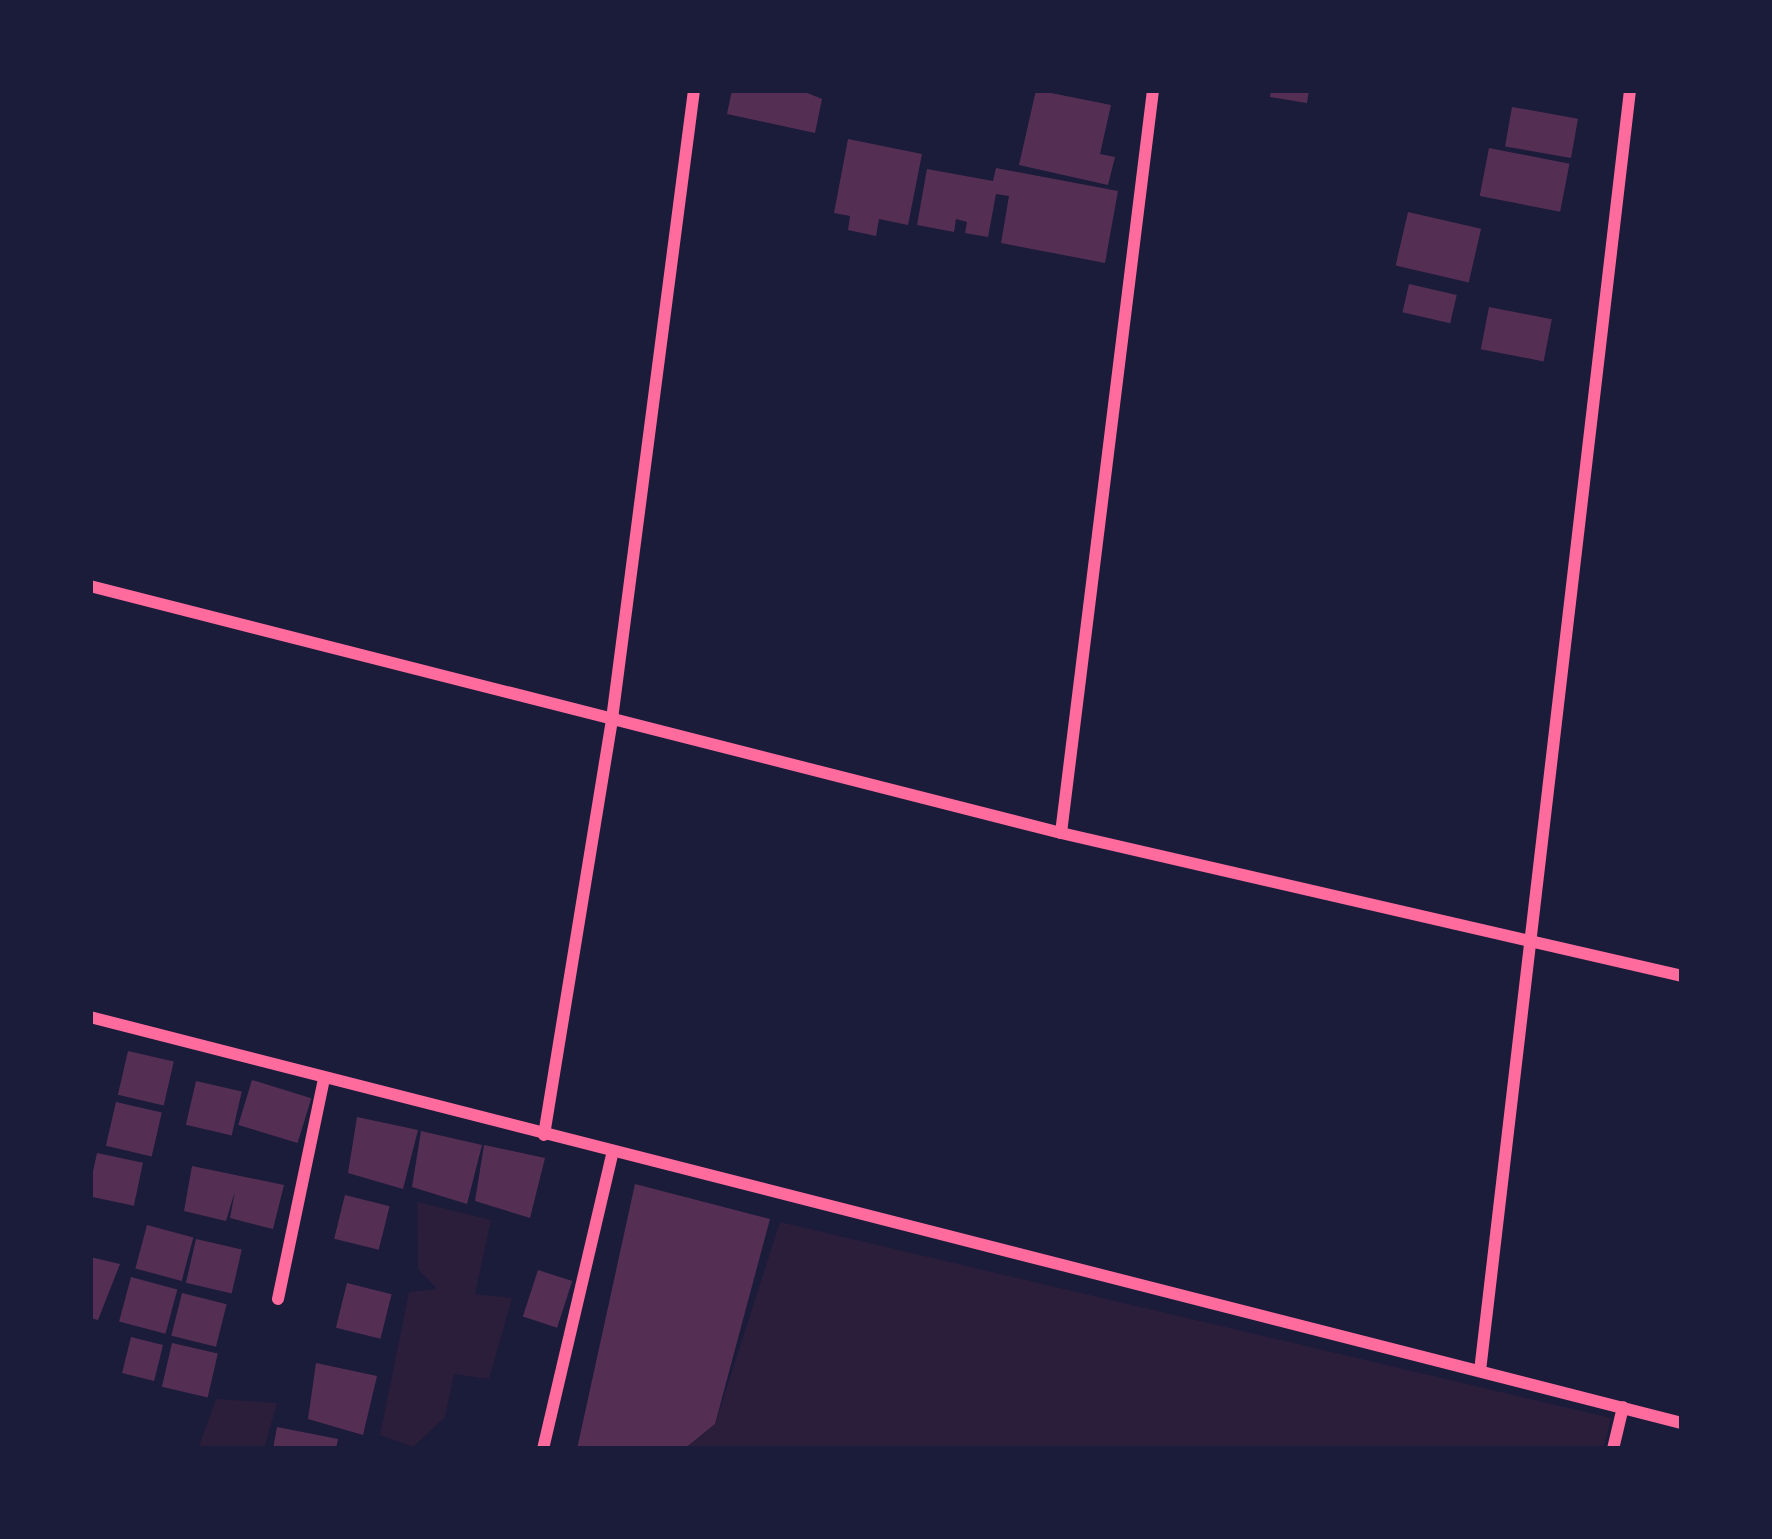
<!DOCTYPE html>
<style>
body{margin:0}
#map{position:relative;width:1772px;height:1539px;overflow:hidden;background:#1b1b3a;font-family:"Golos Text",sans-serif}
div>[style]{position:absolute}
.green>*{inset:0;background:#2a1e3b}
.building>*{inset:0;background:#542f53;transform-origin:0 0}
.minor>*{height:12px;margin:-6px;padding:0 6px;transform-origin:6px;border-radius:6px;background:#ff6b9d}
span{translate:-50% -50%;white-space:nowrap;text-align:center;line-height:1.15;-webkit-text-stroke:12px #1b1b3a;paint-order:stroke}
.frame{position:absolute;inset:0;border:93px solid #1b1b3a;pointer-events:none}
</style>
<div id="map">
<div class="green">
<i style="clip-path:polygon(417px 1202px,491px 1220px,475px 1294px,512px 1298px,489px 1379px,454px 1374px,445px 1417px,413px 1447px,380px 1435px,409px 1292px,437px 1289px,418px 1269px)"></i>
<i style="clip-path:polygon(780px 1222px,1611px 1418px,1603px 1449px,684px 1449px,715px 1424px)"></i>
<i style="clip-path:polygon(216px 1399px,277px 1403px,264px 1449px,198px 1449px)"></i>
</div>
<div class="building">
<i style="clip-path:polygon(732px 90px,800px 90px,822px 99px,815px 133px,727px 114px)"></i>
<i style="clip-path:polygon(1036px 90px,1111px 105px,1100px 154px,1115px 157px,1108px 185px,1019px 165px)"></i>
<i style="clip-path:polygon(1271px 90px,1309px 90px,1307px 103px,1270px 97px)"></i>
<i style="left:1512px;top:107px;width:67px;height:40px;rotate:10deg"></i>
<i style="clip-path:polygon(848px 139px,922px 154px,908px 225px,879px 219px,876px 236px,848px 230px,850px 216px,834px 213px)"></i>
<i style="left:1489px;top:148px;width:82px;height:49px;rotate:11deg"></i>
<i style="clip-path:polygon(996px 168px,1118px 191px,1105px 263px,1001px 243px,1009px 196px,996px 194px,988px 237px,965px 233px,967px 222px,956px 219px,954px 232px,917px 225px,927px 169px,993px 181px)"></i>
<i style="left:1408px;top:212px;width:75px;height:55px;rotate:13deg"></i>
<i style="left:1409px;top:284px;width:49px;height:29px;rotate:13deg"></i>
<i style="left:1489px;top:307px;width:64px;height:43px;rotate:11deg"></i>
<i style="left:128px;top:1051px;width:47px;height:45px;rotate:13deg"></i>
<i style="left:252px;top:1080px;width:62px;height:47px;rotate:17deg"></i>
<i style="left:196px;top:1081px;width:47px;height:45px;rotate:13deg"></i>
<i style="left:116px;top:1102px;width:47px;height:45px;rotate:13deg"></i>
<i style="clip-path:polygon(357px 1117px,418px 1130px,403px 1189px,348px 1173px)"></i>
<i style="clip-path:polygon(421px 1131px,482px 1145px,467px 1204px,412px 1187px)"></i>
<i style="clip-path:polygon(484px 1145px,545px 1158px,530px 1218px,475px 1201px)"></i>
<i style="left:97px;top:1153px;width:47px;height:44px;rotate:12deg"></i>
<i style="clip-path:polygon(192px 1166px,284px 1185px,273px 1229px,230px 1218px,235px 1191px,226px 1221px,184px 1211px)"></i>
<i style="clip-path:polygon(635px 1184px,770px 1219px,715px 1424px,684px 1449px,577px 1449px)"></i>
<i style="left:345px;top:1195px;width:46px;height:45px;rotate:14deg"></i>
<i style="left:147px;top:1225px;width:48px;height:45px;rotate:15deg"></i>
<i style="left:196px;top:1239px;width:47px;height:45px;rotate:13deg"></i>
<i style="clip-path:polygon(90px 1257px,120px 1264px,98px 1320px,90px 1318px)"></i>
<i style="left:538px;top:1270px;width:36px;height:49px;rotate:18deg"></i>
<i style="left:131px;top:1277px;width:48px;height:46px;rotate:15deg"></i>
<i style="left:347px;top:1283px;width:46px;height:46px;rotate:14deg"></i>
<i style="left:182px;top:1293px;width:46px;height:44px;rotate:14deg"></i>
<i style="left:131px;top:1337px;width:33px;height:37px;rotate:14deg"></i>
<i style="left:172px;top:1343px;width:47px;height:45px;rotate:13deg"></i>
<i style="clip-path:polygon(316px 1363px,377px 1376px,363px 1435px,308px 1419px)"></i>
<i style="clip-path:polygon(277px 1427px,338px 1439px,336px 1449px,273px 1449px)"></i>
</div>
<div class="minor">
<i style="left:90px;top:586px;width:1002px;rotate:14.27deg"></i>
<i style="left:1061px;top:833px;width:637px;rotate:12.97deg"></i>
<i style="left:1061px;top:833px;width:749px;rotate:-82.94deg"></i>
<i style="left:90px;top:1017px;width:1643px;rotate:14.31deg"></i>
<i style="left:544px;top:1135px;width:422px;rotate:-80.7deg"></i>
<i style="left:612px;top:719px;width:634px;rotate:-82.57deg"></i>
<i style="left:278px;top:1299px;width:225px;rotate:-78.2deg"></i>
<i style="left:1480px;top:1371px;width:1290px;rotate:-83.32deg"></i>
<i style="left:543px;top:1449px;width:303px;rotate:-76.8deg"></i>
<i style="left:1613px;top:1449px;width:43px;rotate:-76.6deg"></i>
</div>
<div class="frame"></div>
</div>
